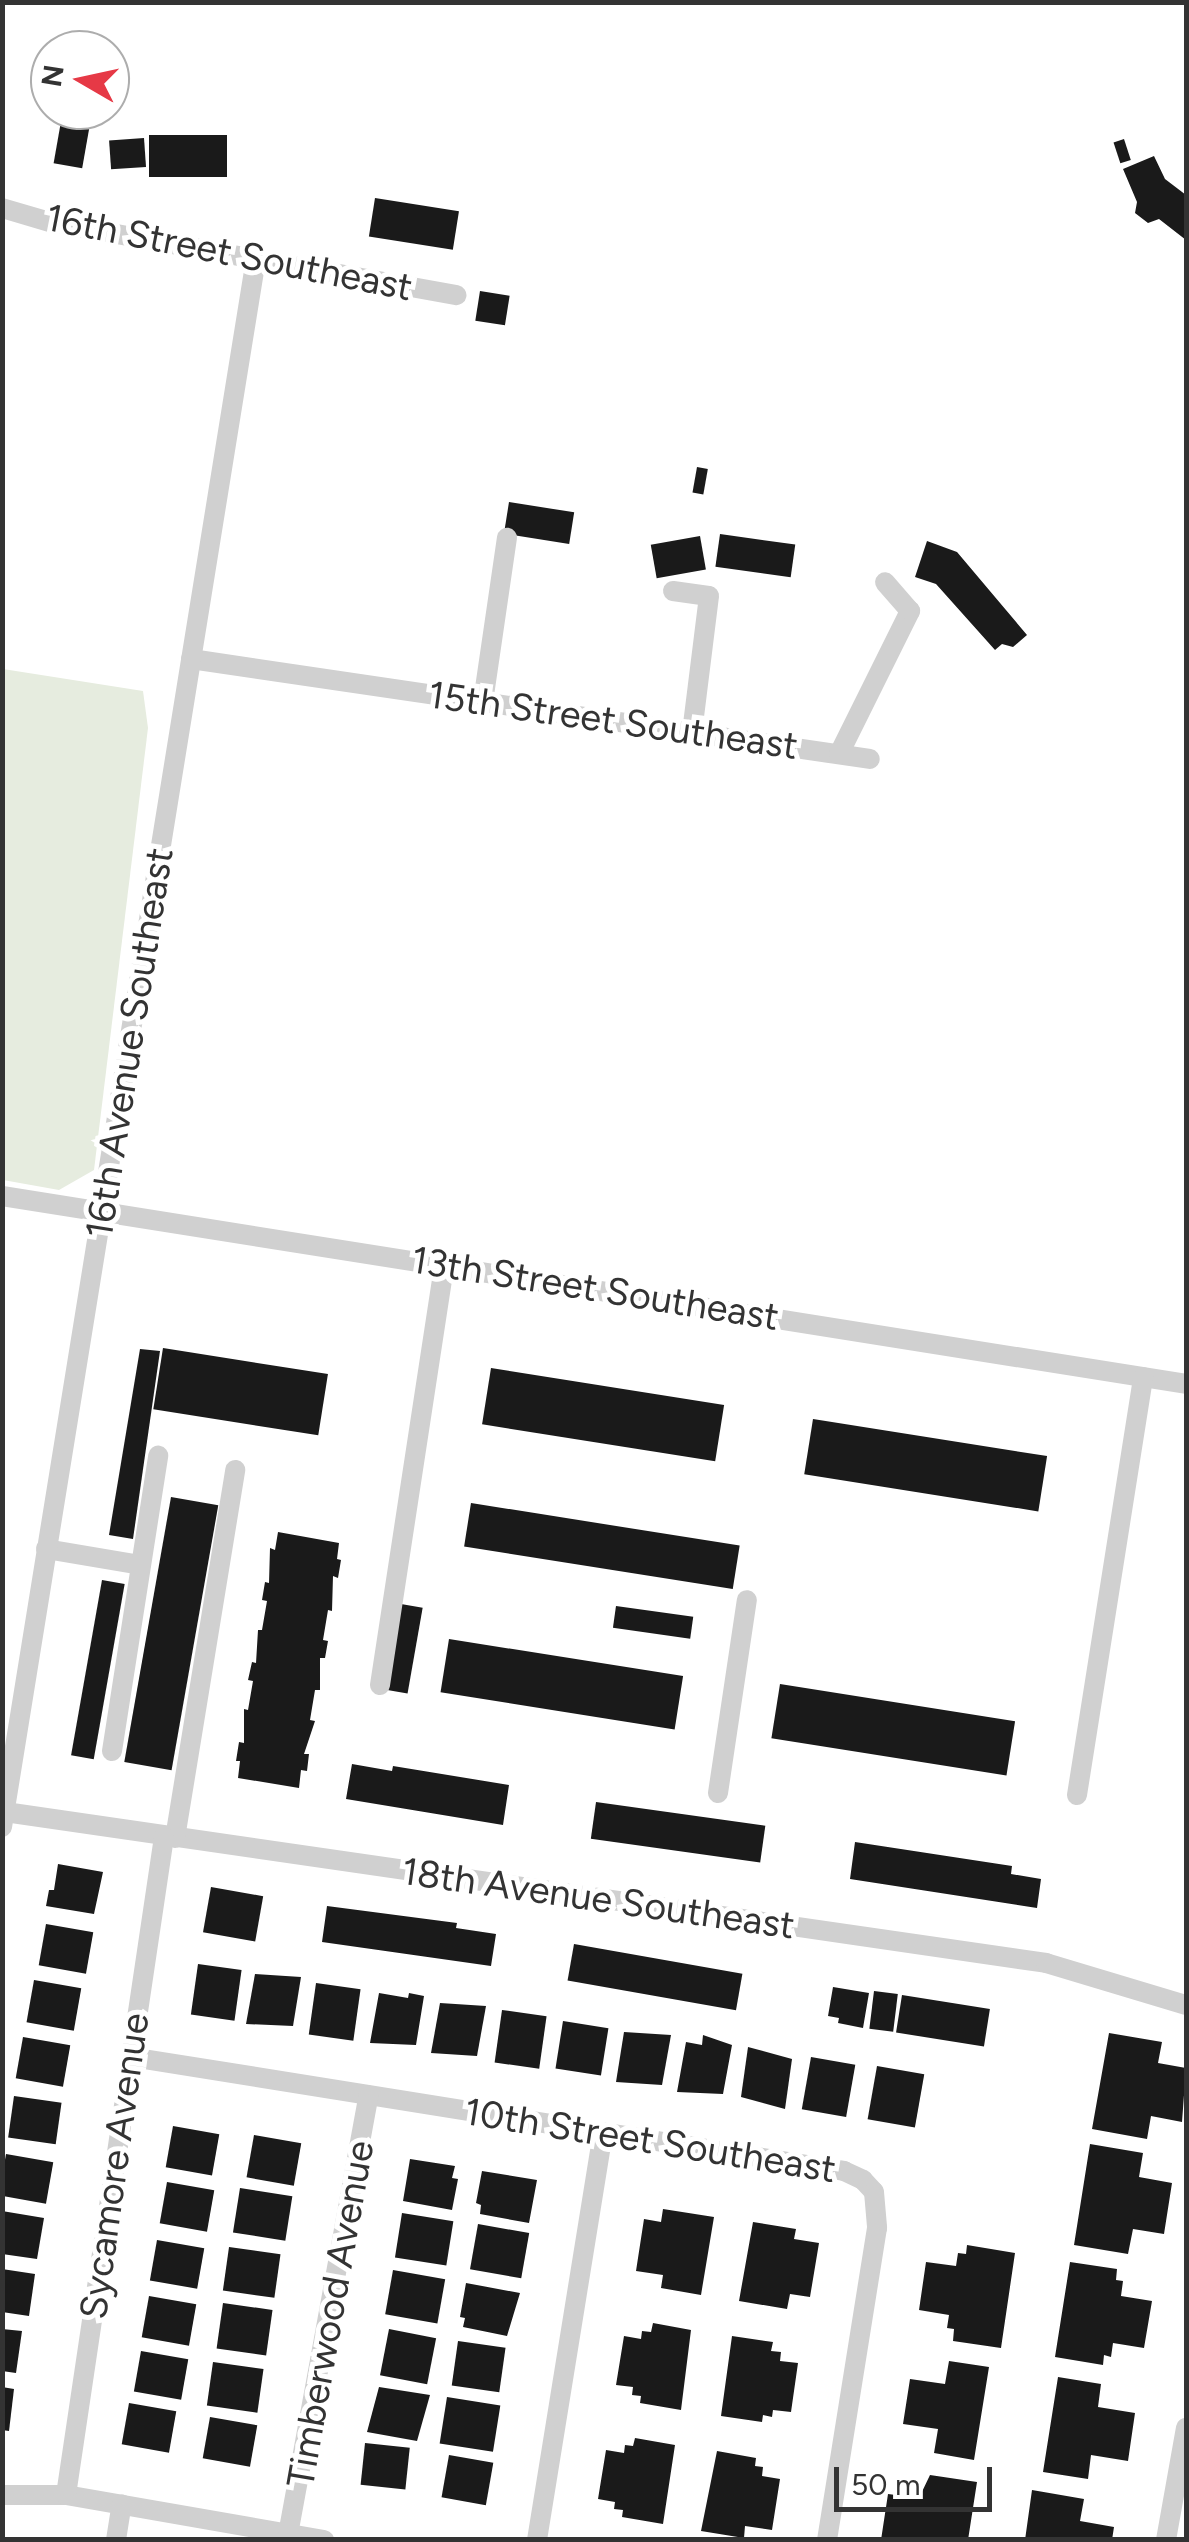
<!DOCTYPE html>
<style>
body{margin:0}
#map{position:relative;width:1189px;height:2542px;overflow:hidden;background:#fff;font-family:Figtree,sans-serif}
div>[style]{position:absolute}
.green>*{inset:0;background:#e6ecdf}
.building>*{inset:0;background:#1a1a1a;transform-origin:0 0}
.minor>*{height:20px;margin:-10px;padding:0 10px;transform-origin:10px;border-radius:10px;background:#d0d0d0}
span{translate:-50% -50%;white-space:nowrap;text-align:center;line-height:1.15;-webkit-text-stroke:10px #fff;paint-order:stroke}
.street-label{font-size:38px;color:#333}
.frame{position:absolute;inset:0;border:5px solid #333;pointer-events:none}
.north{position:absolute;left:30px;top:30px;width:100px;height:100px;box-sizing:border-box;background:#fff;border:2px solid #adadad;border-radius:50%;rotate:279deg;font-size:28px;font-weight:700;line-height:40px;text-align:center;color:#333}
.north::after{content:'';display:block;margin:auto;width:35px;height:45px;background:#e63946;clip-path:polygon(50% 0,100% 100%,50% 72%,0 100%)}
.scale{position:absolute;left:834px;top:2467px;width:158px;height:45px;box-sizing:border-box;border:5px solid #333;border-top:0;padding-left:12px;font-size:30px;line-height:35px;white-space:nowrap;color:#333;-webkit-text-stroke:8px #fff;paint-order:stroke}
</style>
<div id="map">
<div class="green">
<i style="clip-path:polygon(3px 669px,143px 691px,148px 728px,94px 1170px,59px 1190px,3px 1180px)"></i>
</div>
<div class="building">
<i style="left:63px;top:110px;width:29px;height:54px;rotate:10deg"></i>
<i style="left:227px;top:135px;width:42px;height:78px;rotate:90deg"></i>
<i style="left:144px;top:138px;width:29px;height:35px;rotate:86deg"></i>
<i style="left:1124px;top:139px;width:22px;height:11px;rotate:72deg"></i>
<i style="clip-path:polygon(1154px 156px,1165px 179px,1186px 195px,1186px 240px,1159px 219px,1148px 223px,1135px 213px,1137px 202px,1123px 169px)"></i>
<i style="left:375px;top:198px;width:85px;height:39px;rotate:9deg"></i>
<i style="left:480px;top:291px;width:30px;height:30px;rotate:9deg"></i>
<i style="left:697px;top:467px;width:11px;height:26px;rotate:10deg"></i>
<i style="left:509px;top:502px;width:66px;height:32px;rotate:9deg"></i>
<i style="left:720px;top:534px;width:76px;height:33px;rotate:8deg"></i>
<i style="left:700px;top:536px;width:34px;height:50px;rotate:80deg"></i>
<i style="clip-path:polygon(927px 541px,957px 552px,1027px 635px,1013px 647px,1002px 644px,995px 650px,936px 584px,915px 577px)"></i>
<i style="left:163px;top:1348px;width:167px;height:62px;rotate:9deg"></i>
<i style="clip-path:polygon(140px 1349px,160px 1351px,133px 1539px,109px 1535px)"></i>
<i style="left:491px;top:1368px;width:236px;height:57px;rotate:9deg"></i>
<i style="left:813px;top:1419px;width:237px;height:56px;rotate:9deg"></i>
<i style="left:171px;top:1497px;width:48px;height:269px;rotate:10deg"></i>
<i style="left:471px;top:1503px;width:272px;height:44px;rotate:9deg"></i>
<i style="clip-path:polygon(278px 1532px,339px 1543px,337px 1559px,341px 1560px,338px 1578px,333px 1576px,332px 1611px,328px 1610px,323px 1640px,328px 1641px,325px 1658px,320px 1658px,320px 1690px,315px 1690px,310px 1720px,315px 1721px,304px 1754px,309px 1754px,307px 1771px,301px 1770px,299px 1788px,238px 1778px,240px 1761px,236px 1761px,239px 1742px,244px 1743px,244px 1709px,248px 1710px,253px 1681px,248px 1680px,252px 1662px,256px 1663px,258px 1630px,262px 1630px,267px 1601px,262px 1600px,265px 1582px,269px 1583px,270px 1548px,275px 1550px)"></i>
<i style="left:102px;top:1580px;width:23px;height:178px;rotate:10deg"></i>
<i style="left:401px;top:1604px;width:22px;height:87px;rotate:10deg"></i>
<i style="left:616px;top:1606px;width:78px;height:22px;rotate:8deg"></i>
<i style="left:449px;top:1639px;width:237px;height:54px;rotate:9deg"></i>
<i style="left:780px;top:1684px;width:238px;height:55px;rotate:9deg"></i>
<i style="clip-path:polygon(352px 1764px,392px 1771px,393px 1766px,509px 1785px,503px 1825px,346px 1799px)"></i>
<i style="left:596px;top:1802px;width:171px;height:37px;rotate:8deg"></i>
<i style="clip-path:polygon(855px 1842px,1012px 1866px,1011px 1874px,1041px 1879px,1037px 1908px,850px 1879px)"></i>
<i style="clip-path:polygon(58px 1864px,103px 1872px,94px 1914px,46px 1906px,49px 1890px,54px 1890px)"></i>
<i style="left:211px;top:1887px;width:53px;height:46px;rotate:10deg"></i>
<i style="clip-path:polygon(327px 1906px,457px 1923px,456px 1928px,496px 1934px,491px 1966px,322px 1942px)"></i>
<i style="left:46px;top:1924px;width:48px;height:42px;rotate:10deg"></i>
<i style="left:574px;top:1944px;width:171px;height:37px;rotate:10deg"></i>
<i style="left:198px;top:1964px;width:44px;height:51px;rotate:8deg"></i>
<i style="clip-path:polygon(255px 1974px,301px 1977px,293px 2026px,246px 2024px)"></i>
<i style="left:34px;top:1980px;width:48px;height:43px;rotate:10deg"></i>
<i style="left:316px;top:1983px;width:45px;height:52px;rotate:8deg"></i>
<i style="clip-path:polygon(833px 1987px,869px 1993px,863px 2028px,838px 2023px,839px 2018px,828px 2016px)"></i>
<i style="left:874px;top:1991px;width:24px;height:38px;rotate:7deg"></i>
<i style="clip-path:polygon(379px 1993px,408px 1998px,409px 1993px,424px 1996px,416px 2045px,370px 2043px)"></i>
<i style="left:902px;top:1995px;width:89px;height:38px;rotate:9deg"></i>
<i style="clip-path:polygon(440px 2003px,486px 2006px,477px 2056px,431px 2053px)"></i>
<i style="left:502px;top:2010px;width:45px;height:53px;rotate:8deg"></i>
<i style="left:563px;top:2021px;width:46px;height:48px;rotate:9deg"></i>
<i style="clip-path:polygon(624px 2032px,671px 2035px,662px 2085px,616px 2082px)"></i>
<i style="clip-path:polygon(1109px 2033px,1162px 2042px,1158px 2063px,1186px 2068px,1182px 2122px,1151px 2116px,1147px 2139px,1092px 2129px)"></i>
<i style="clip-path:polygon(703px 2035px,732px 2045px,723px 2094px,677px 2092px,686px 2042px,702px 2045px)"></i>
<i style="left:23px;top:2037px;width:48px;height:42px;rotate:10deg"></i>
<i style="clip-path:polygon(748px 2047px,792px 2059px,785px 2109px,741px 2097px)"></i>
<i style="left:811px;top:2057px;width:45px;height:53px;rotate:10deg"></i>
<i style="left:877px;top:2066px;width:48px;height:54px;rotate:10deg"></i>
<i style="left:14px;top:2096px;width:48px;height:42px;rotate:8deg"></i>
<i style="left:173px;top:2126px;width:47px;height:42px;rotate:10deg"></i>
<i style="left:254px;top:2135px;width:48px;height:43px;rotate:10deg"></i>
<i style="clip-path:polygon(1090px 2144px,1143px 2153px,1139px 2177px,1172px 2183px,1164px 2234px,1133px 2229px,1128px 2254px,1074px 2245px)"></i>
<i style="left:6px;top:2154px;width:48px;height:42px;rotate:10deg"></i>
<i style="clip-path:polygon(410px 2159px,455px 2166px,452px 2178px,458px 2179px,452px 2210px,403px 2201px)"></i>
<i style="clip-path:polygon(482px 2171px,537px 2180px,529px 2223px,480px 2214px,481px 2205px,476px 2203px)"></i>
<i style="left:167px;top:2182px;width:48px;height:42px;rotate:10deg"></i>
<i style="left:240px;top:2188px;width:53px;height:45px;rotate:9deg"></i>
<i style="clip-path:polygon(663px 2209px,714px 2217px,701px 2295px,661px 2288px,663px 2275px,636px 2271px,644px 2219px,661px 2222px)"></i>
<i style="clip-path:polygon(2px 2211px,44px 2218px,37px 2259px,2px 2254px)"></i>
<i style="left:402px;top:2213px;width:52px;height:45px;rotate:9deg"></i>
<i style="clip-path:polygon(753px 2222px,796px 2229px,794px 2239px,819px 2243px,810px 2297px,790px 2294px,787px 2309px,739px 2301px)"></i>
<i style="left:478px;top:2224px;width:52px;height:46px;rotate:10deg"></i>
<i style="left:157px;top:2240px;width:48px;height:41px;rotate:10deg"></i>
<i style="clip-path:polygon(967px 2245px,1015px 2253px,1001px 2348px,953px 2341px,954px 2329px,947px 2328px,949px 2315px,919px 2310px,926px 2262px,956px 2266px,958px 2253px,966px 2254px)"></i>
<i style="left:229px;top:2247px;width:52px;height:44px;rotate:8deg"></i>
<i style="clip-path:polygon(1070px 2262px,1117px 2269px,1116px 2280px,1123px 2281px,1121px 2296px,1152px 2301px,1144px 2348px,1113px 2343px,1111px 2357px,1104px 2355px,1103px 2365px,1055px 2357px)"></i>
<i style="clip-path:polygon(2px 2269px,35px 2274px,29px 2316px,2px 2312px)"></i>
<i style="left:393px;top:2270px;width:53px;height:45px;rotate:10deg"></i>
<i style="clip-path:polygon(466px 2283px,520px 2293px,507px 2336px,463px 2327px,465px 2318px,460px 2317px)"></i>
<i style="left:149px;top:2296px;width:48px;height:42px;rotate:10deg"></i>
<i style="left:223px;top:2303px;width:50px;height:46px;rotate:8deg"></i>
<i style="clip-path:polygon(653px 2323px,691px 2330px,681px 2410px,640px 2403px,641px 2396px,632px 2395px,633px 2387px,616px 2385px,624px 2336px,641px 2339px,642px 2331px,651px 2332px)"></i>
<i style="clip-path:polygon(2px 2329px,22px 2331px,16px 2373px,2px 2371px)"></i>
<i style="left:389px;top:2329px;width:48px;height:47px;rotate:11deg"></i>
<i style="clip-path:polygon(732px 2336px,773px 2342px,771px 2351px,781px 2352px,780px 2361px,798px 2363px,791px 2412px,773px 2410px,772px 2417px,763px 2415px,762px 2422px,721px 2416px)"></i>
<i style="left:458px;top:2341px;width:48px;height:45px;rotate:8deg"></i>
<i style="left:141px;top:2351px;width:48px;height:41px;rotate:10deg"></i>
<i style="clip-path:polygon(949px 2361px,989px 2367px,974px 2460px,934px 2453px,938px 2429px,903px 2424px,910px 2379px,945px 2384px)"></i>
<i style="left:213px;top:2362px;width:51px;height:44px;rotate:8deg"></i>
<i style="clip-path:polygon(1058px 2377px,1101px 2384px,1098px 2407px,1135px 2413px,1128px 2461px,1091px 2455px,1088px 2479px,1043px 2472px)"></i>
<i style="clip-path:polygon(2px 2387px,14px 2389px,9px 2431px,2px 2430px)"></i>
<i style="clip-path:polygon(379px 2387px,430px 2395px,417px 2441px,367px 2432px)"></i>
<i style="left:447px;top:2397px;width:54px;height:47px;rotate:9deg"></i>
<i style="left:129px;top:2403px;width:48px;height:42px;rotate:10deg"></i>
<i style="left:210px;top:2417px;width:48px;height:42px;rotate:10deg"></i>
<i style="clip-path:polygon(635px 2438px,675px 2445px,663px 2524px,622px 2517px,623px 2510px,614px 2509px,615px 2502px,598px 2499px,606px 2450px,624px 2453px,625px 2445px,633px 2446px)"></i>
<i style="left:365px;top:2443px;width:45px;height:42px;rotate:6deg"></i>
<i style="clip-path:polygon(717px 2451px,756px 2458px,755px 2466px,763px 2467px,762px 2476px,780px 2479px,772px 2530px,745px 2526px,744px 2538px,701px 2531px)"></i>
<i style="left:449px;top:2455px;width:45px;height:43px;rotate:10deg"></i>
<i style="clip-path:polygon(930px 2475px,977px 2482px,968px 2540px,881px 2540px,888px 2494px,919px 2498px)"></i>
<i style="clip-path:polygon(1032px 2490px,1084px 2499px,1080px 2521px,1114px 2527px,1112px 2540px,1025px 2540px)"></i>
</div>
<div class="minor">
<i style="left:2px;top:208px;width:50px;rotate:16.3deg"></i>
<i style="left:50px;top:222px;width:413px;rotate:10.2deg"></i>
<i style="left:673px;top:591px;width:36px;rotate:8deg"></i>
<i style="left:709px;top:596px;width:137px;rotate:97.1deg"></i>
<i style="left:191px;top:659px;width:686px;rotate:8.38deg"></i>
<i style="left:483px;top:702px;width:166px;rotate:-81.7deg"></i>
<i style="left:839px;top:754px;width:160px;rotate:-63.6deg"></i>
<i style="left:910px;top:611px;width:38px;rotate:-131deg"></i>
<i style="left:2px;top:1196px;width:1199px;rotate:9.02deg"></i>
<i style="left:46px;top:1549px;width:96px;rotate:9.6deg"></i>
<i style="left:380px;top:1685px;width:424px;rotate:-81.3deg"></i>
<i style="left:112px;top:1751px;width:299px;rotate:-81.1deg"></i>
<i style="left:718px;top:1793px;width:195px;rotate:-81.5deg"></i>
<i style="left:1077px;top:1795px;width:423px;rotate:-81deg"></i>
<i style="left:5px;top:1812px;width:1052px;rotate:8.25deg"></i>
<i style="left:1046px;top:1963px;width:146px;rotate:16.7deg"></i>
<i style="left:2px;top:1827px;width:1588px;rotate:-80.8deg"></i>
<i style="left:175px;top:1838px;width:373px;rotate:-80.7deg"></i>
<i style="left:131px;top:2057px;width:722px;rotate:9.08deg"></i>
<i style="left:844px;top:2171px;width:21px;rotate:25deg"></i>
<i style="left:863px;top:2180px;width:16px;rotate:47deg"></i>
<i style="left:874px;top:2192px;width:36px;rotate:85deg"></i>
<i style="left:877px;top:2228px;width:316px;rotate:99.1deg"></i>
<i style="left:2px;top:2495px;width:64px"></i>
<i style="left:66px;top:2495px;width:262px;rotate:9.9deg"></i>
<i style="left:66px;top:2495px;width:665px;rotate:-81.53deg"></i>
<i style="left:116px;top:2540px;width:36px;rotate:-81deg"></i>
<i style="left:287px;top:2540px;width:452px;rotate:-79.6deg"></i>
<i style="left:537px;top:2540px;width:412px;rotate:-80.8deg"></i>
<i style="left:1166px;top:2540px;width:114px;rotate:-79.9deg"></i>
</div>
<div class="street-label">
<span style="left:229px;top:253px;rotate:11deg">16th Street Southeast</span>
<span style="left:613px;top:721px;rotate:8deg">15th Street Southeast</span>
<span style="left:130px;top:1043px;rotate:-81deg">16th Avenue Southeast</span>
<span style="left:595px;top:1289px;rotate:9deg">13th Street Southeast</span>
<span style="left:598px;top:1899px;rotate:8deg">18th Avenue Southeast</span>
<span style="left:650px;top:2141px;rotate:9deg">10th Street Southeast</span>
<span style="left:115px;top:2166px;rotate:-82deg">Sycamore Avenue</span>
<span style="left:331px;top:2314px;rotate:-80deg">Timberwood Avenue</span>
</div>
<div class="frame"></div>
<div class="north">N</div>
<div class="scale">50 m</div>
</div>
